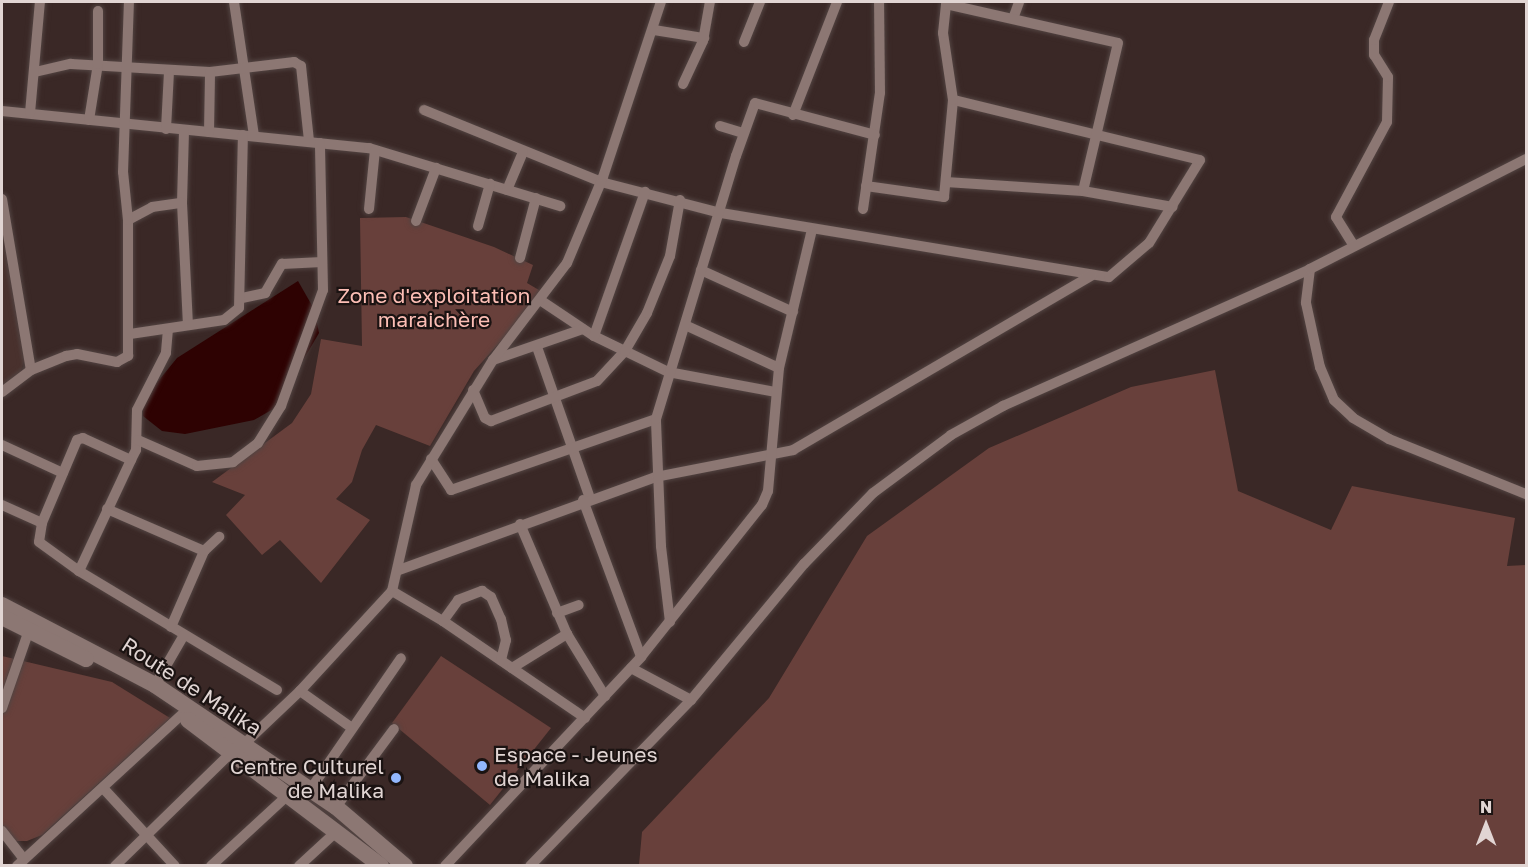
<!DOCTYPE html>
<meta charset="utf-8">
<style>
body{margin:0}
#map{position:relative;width:1528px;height:867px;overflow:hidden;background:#3a2826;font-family:"Golos Text",sans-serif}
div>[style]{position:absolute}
.built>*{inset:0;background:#49312d}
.green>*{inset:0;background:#68403b}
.water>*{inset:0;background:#2e0202}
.roads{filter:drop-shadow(0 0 2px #524442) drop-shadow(0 0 2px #524442)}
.minor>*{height:10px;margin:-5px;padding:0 5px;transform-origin:5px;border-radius:5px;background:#8c7773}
.secondary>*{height:16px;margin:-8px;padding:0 8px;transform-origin:8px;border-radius:8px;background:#8c7773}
.dots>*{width:16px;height:16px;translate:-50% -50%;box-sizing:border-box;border:3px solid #1b1312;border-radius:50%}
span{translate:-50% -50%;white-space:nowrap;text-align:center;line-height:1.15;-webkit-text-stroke:4.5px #1b1312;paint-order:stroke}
.park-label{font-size:21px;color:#fcbeb5}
.street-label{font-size:21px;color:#e1d5d3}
.poi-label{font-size:21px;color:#e1d5d3}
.left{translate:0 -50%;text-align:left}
.right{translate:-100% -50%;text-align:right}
.frame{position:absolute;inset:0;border:3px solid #e1d5d3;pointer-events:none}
.north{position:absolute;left:1456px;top:795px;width:60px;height:60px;-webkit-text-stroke:4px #1b1312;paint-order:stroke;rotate:0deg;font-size:16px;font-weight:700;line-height:24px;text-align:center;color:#e1d5d3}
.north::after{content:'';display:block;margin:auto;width:21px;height:27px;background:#e1d5d3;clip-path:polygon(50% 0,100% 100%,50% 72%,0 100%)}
</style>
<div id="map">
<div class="built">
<i style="clip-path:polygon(2px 227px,26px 355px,20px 373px,2px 387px)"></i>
</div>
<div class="green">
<i style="clip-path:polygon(406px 217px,494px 247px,533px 265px,527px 283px,544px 293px,474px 371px,430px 446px,376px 425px,362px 450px,352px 482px,336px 499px,370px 520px,321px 583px,280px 540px,262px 555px,226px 515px,245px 495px,212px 482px,292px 423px,311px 394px,321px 339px,362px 346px,360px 218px)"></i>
<i style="clip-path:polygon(1215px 370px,1238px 491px,1331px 530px,1352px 486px,1515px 518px,1507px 566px,1526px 565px,1526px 865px,639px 865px,642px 832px,769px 698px,867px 536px,989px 448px,1131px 387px)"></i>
<i style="clip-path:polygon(2px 656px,112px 682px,170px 718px,42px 835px,27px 841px,15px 841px,2px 834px)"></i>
<i style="clip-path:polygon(441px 656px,551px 728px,490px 805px,392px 723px)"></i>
</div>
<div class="water">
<i style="clip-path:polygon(298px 281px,314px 309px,319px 333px,275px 408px,254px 420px,185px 434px,162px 431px,143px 416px,142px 401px,177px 358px)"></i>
</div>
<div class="roads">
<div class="minor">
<i style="left:234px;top:2px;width:135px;rotate:81.5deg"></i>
<i style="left:1014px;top:16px;width:15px;rotate:-70deg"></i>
<i style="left:654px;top:30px;width:51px;rotate:9.1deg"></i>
<i style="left:744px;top:42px;width:43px;rotate:-68.2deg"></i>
<i style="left:35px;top:72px;width:37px;rotate:-13deg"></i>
<i style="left:71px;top:64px;width:139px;rotate:3.3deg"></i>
<i style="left:210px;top:72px;width:85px;rotate:-6.8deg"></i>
<i style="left:294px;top:62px;width:8px;rotate:30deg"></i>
<i style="left:301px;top:66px;width:75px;rotate:83.9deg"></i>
<i style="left:683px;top:84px;width:47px;rotate:-65.1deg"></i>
<i style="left:703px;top:41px;width:40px;rotate:-80deg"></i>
<i style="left:424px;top:110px;width:191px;rotate:22.1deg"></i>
<i style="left:601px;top:182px;width:124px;rotate:14.5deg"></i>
<i style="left:721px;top:213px;width:393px;rotate:9.4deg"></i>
<i style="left:1109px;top:277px;width:52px;rotate:-40.4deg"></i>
<i style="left:1149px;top:243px;width:97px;rotate:-58.4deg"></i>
<i style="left:1200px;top:160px;width:254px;rotate:-166.3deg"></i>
<i style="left:2px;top:111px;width:369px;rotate:5.8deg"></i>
<i style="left:369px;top:148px;width:200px;rotate:16.9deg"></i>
<i style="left:30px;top:113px;width:111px;rotate:-84.9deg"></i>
<i style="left:793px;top:115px;width:121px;rotate:-68.7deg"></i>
<i style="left:89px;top:120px;width:57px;rotate:-80.9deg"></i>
<i style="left:98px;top:64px;width:53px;rotate:-90deg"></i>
<i style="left:720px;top:126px;width:24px;rotate:17deg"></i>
<i style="left:166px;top:129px;width:58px;rotate:-87deg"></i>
<i style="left:184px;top:131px;width:72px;rotate:91.6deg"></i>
<i style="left:182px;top:203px;width:122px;rotate:87.2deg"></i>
<i style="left:209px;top:132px;width:60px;rotate:-89deg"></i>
<i style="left:946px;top:182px;width:137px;rotate:3.8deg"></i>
<i style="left:1083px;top:191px;width:91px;rotate:10.1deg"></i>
<i style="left:866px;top:186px;width:79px;rotate:8deg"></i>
<i style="left:944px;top:197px;width:97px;rotate:-84.7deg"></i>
<i style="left:953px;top:100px;width:68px;rotate:-98.5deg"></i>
<i style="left:943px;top:33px;width:29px;rotate:-84deg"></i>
<i style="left:946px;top:4px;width:176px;rotate:12.8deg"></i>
<i style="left:1118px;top:43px;width:152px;rotate:103.3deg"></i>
<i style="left:507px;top:190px;width:41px;rotate:-67.2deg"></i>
<i style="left:2px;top:199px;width:173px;rotate:80.4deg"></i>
<i style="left:369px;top:209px;width:59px;rotate:-84.2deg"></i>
<i style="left:863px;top:209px;width:117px;rotate:-81.7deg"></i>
<i style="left:880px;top:93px;width:91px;rotate:-90.6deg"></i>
<i style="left:128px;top:220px;width:27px;rotate:-28deg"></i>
<i style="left:152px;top:207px;width:30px;rotate:-8deg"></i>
<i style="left:416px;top:221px;width:57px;rotate:-69.3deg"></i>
<i style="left:478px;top:226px;width:44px;rotate:-74.1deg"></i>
<i style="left:1354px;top:246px;width:34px;rotate:-122deg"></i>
<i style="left:1336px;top:217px;width:108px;rotate:-61.8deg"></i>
<i style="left:1387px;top:122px;width:45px;rotate:-88.7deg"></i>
<i style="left:1388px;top:77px;width:26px;rotate:-122deg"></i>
<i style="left:1374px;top:55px;width:15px;rotate:-90deg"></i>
<i style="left:1374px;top:40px;width:41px;rotate:-68.5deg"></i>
<i style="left:520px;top:258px;width:62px;rotate:-75.1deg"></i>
<i style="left:1310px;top:269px;width:34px;rotate:97deg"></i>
<i style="left:1306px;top:303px;width:66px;rotate:77.7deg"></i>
<i style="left:1320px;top:367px;width:36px;rotate:67deg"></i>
<i style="left:1334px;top:400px;width:26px;rotate:43deg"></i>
<i style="left:1353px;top:418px;width:42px;rotate:30.3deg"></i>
<i style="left:1389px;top:439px;width:148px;rotate:21.9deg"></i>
<i style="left:701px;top:270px;width:101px;rotate:24.5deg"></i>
<i style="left:242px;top:298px;width:24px;rotate:-12deg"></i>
<i style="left:265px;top:293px;width:34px;rotate:-60deg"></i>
<i style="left:282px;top:264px;width:40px;rotate:-2.9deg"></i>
<i style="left:540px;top:300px;width:65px;rotate:33.7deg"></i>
<i style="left:594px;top:336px;width:82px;rotate:25.9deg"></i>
<i style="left:668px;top:372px;width:110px;rotate:10.5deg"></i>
<i style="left:685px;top:325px;width:103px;rotate:24.6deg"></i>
<i style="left:168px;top:329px;width:24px;rotate:95deg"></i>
<i style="left:166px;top:353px;width:64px;rotate:117deg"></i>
<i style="left:137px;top:410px;width:40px;rotate:91.4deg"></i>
<i style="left:136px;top:450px;width:11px;rotate:117deg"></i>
<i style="left:131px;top:460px;width:53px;rotate:-155.4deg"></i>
<i style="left:83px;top:438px;width:6px;rotate:162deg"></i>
<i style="left:77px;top:440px;width:90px;rotate:112.9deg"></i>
<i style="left:42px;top:523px;width:19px;rotate:99deg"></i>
<i style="left:39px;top:542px;width:49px;rotate:35.9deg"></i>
<i style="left:79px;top:571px;width:231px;rotate:31deg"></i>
<i style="left:130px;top:334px;width:95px;rotate:-8.5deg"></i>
<i style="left:224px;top:320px;width:19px;rotate:-39deg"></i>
<i style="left:239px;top:308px;width:173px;rotate:-88.7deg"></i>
<i style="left:594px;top:336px;width:153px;rotate:-70.5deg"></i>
<i style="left:537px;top:347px;width:160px;rotate:70.7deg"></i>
<i style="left:493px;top:360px;width:95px;rotate:-19deg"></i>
<i style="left:473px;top:390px;width:30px;rotate:67deg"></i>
<i style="left:485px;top:418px;width:7px;rotate:27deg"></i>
<i style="left:491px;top:421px;width:113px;rotate:-20.7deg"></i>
<i style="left:597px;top:381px;width:41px;rotate:-47deg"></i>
<i style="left:625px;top:351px;width:44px;rotate:-59.9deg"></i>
<i style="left:647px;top:313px;width:61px;rotate:-68deg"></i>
<i style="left:670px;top:256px;width:57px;rotate:-79.9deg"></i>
<i style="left:2px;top:392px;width:36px;rotate:-37deg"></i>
<i style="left:31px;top:370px;width:38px;rotate:-22deg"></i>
<i style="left:66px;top:356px;width:11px;rotate:-10deg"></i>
<i style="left:77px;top:354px;width:41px;rotate:11.3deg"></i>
<i style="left:117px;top:362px;width:13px;rotate:-29deg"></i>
<i style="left:128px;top:356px;width:136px;rotate:-90deg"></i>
<i style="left:128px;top:220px;width:48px;rotate:-95.9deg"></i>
<i style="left:123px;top:172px;width:170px;rotate:-88deg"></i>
<i style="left:138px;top:440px;width:64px;rotate:23.8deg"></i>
<i style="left:197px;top:466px;width:36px;rotate:-6deg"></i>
<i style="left:233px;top:462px;width:31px;rotate:-37deg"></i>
<i style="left:258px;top:443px;width:44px;rotate:-58.1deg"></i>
<i style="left:281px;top:406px;width:123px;rotate:-70.1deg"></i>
<i style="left:323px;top:290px;width:147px;rotate:-91.2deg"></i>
<i style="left:2px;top:445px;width:67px;rotate:24.7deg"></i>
<i style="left:431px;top:459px;width:37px;rotate:57deg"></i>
<i style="left:451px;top:490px;width:217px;rotate:-19.1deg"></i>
<i style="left:583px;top:500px;width:167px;rotate:69.7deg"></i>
<i style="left:2px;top:505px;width:44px;rotate:24.2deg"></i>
<i style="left:107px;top:509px;width:106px;rotate:23.4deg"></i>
<i style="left:520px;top:524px;width:120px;rotate:66.9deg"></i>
<i style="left:567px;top:634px;width:73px;rotate:58.5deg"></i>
<i style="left:399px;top:570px;width:273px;rotate:-19.9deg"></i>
<i style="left:656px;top:477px;width:140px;rotate:-11.1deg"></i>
<i style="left:793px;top:450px;width:346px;rotate:-30.3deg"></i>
<i style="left:79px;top:571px;width:123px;rotate:-64.9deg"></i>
<i style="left:392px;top:591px;width:59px;rotate:30.5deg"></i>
<i style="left:443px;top:621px;width:172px;rotate:34.3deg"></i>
<i style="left:557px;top:613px;width:23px;rotate:-20deg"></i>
<i style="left:443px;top:621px;width:26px;rotate:-54deg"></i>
<i style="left:458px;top:600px;width:26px;rotate:-21deg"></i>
<i style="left:482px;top:591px;width:11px;rotate:34deg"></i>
<i style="left:491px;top:597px;width:24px;rotate:66deg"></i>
<i style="left:501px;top:619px;width:22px;rotate:77deg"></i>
<i style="left:506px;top:640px;width:21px;rotate:104deg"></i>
<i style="left:670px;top:622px;width:77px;rotate:-96.8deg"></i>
<i style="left:661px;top:546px;width:127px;rotate:-92.3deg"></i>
<i style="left:656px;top:419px;width:275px;rotate:-73.1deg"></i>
<i style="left:736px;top:156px;width:56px;rotate:-70.3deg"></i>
<i style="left:755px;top:103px;width:124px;rotate:14.9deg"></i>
<i style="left:171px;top:627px;width:83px;rotate:-66.5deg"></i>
<i style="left:204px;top:551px;width:21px;rotate:-43deg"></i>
<i style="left:512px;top:668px;width:65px;rotate:-31.7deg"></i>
<i style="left:631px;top:668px;width:68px;rotate:28.1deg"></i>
<i style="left:155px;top:685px;width:58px;rotate:-59.9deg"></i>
<i style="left:300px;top:691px;width:64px;rotate:35.4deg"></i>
<i style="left:2px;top:708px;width:83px;rotate:-70.9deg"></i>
<i style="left:243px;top:745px;width:79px;rotate:-43.5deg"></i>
<i style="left:300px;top:691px;width:136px;rotate:-47.4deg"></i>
<i style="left:392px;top:591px;width:109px;rotate:-77.2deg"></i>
<i style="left:416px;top:485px;width:147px;rotate:-58.4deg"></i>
<i style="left:493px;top:360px;width:122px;rotate:-52.7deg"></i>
<i style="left:567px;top:263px;width:93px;rotate:-67.3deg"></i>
<i style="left:603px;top:177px;width:184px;rotate:-71.7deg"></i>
<i style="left:103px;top:788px;width:106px;rotate:47.3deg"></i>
<i style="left:310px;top:790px;width:160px;rotate:-55.4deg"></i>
<i style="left:336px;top:807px;width:97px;rotate:-53.4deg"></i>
<i style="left:2px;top:831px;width:36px;rotate:52deg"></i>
<i style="left:17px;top:866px;width:223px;rotate:-42.6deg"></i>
<i style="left:115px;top:866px;width:163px;rotate:-44.3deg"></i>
<i style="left:211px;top:866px;width:106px;rotate:-42.7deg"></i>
<i style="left:299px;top:866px;width:52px;rotate:-42.6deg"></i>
<i style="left:445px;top:866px;width:287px;rotate:-46.8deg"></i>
<i style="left:641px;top:657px;width:194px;rotate:-51.5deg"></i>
<i style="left:762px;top:505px;width:15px;rotate:-67deg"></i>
<i style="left:768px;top:491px;width:123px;rotate:-84.9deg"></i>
<i style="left:779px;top:368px;width:142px;rotate:-76.6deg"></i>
<i style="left:530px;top:866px;width:231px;rotate:-45.9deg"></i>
<i style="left:691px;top:700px;width:177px;rotate:-50.3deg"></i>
<i style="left:804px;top:564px;width:53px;rotate:-45.8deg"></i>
<i style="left:841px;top:526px;width:46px;rotate:-45.9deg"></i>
<i style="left:873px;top:493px;width:97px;rotate:-36.6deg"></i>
<i style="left:951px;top:435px;width:60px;rotate:-29.1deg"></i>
<i style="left:1003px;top:406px;width:336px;rotate:-24deg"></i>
<i style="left:1310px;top:269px;width:242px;rotate:-27deg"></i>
</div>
<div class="secondary">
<i style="left:2px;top:605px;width:173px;rotate:27.6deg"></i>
<i style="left:155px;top:685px;width:218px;rotate:34deg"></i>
<i style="left:336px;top:807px;width:91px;rotate:40.5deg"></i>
<i style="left:2px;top:617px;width:94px;rotate:26.6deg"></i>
<i style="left:188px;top:720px;width:242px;rotate:37.1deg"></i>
</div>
</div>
<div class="dots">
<i style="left:482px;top:766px;background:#92b7fd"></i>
<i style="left:396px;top:778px;background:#92b7fd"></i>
</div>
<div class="park-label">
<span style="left:434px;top:307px">Zone d'exploitation<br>maraichère</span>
</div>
<div class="street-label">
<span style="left:192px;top:686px;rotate:33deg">Route de Malika</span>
</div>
<div class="poi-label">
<span class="left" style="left:494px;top:766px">Espace - Jeunes<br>de Malika</span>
<span class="right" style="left:384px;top:778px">Centre Culturel<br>de Malika</span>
</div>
<div class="frame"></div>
<div class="north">N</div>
</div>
